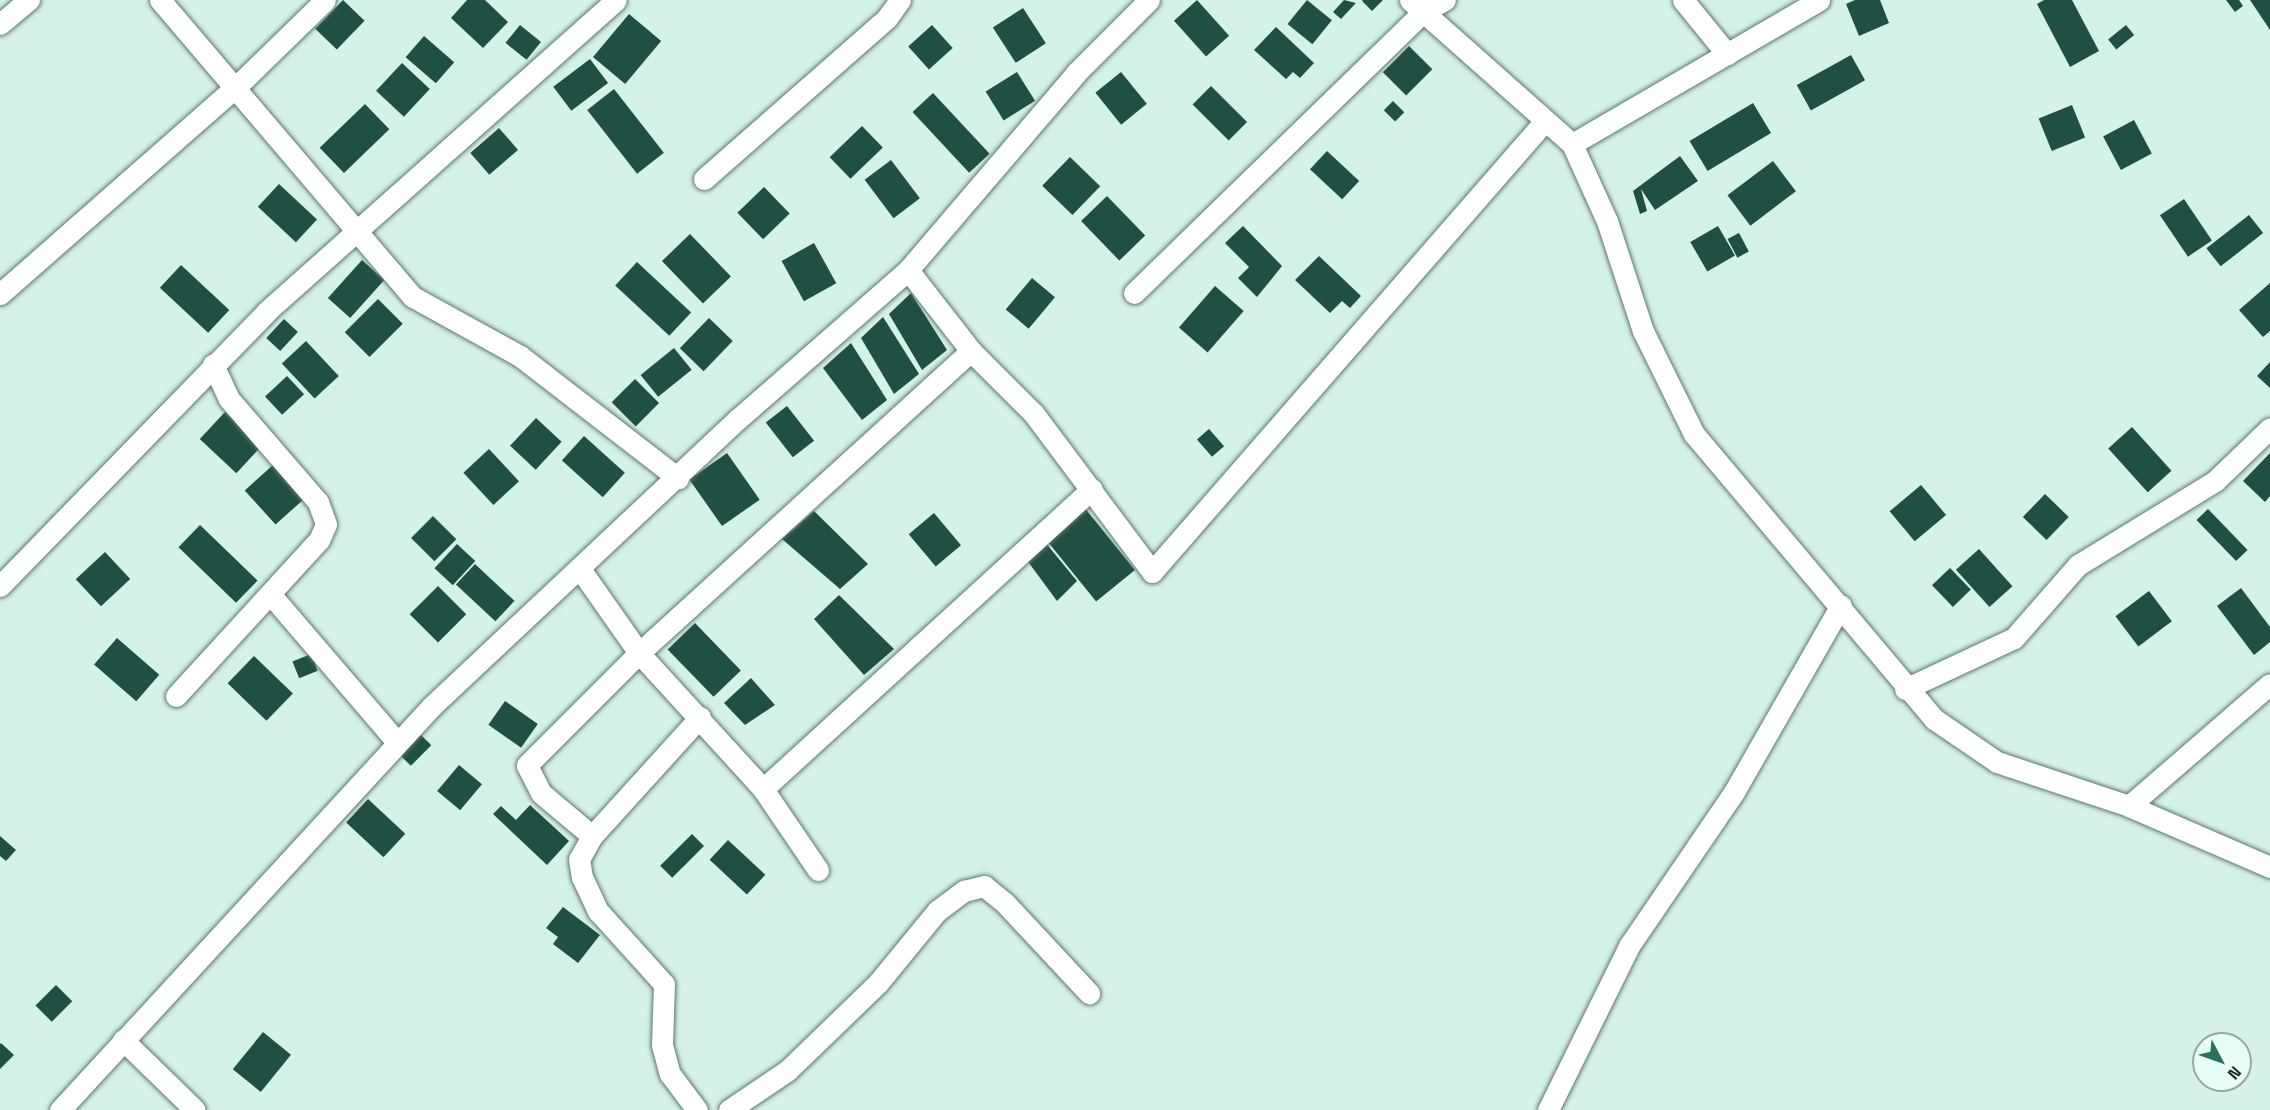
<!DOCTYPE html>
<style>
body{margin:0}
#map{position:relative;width:2270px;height:1110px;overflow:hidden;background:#d5f2e9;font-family:"Space Grotesk",sans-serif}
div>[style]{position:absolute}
.building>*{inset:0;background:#1f5043;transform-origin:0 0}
.roads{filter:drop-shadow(0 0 2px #5d776f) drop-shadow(0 0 2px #5d776f)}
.minor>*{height:21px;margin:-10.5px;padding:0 10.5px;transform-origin:10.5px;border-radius:10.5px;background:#fff}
span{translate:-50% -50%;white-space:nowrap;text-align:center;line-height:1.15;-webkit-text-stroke:6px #e6fef6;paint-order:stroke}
.north{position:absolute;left:2192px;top:1032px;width:60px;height:60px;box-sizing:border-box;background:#e6fef6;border:2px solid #95a8a2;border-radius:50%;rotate:131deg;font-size:16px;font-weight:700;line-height:24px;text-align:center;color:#1b2623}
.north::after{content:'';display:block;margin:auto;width:21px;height:27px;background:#2d6f5f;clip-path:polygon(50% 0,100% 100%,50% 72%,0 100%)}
</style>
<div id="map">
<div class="building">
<i style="left:343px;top:0;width:30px;height:40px;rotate:44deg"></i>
<i style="clip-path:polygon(467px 0,485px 0,508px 22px,483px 48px,451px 18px)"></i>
<i style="left:1197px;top:0;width:48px;height:31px;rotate:48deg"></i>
<i style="left:1307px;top:0;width:32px;height:31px;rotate:39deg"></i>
<i style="clip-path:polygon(1344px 0,1356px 3px,1341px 19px,1333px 12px)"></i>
<i style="clip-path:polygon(1383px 0,1372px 11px,1362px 1px,1363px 0)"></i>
<i style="clip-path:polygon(1855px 0,1880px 0,1889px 23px,1859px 36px,1846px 4px)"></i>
<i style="clip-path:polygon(2044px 0,2072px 0,2099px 51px,2070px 67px,2037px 4px)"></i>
<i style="clip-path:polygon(2226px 0,2239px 0,2243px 6px,2235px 12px)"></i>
<i style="clip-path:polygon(2250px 0,2270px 0,2270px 30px)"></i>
<i style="left:1023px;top:8px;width:42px;height:36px;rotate:57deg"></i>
<i style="left:629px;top:14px;width:42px;height:56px;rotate:40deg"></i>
<i style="left:520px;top:25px;width:27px;height:23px;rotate:39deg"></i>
<i style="left:932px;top:25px;width:31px;height:32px;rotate:48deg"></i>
<i style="left:2126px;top:25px;width:13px;height:23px;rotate:51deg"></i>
<i style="clip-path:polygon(1276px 27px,1314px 63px,1300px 78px,1293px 72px,1286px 79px,1254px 50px)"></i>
<i style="left:424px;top:36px;width:40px;height:28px;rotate:41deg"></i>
<i style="left:1409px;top:46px;width:33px;height:37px;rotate:45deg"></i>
<i style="left:1851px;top:55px;width:29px;height:62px;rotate:61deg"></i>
<i style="left:590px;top:59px;width:30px;height:46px;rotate:53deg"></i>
<i style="left:402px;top:63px;width:38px;height:38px;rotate:43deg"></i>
<i style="left:1017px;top:72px;width:34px;height:37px;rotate:58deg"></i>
<i style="left:1121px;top:72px;width:41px;height:33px;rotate:51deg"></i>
<i style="left:1211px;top:86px;width:51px;height:26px;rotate:45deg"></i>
<i style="left:614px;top:89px;width:81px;height:34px;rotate:52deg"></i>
<i style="left:933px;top:93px;width:83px;height:28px;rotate:47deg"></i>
<i style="left:1393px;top:101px;width:16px;height:13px;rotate:45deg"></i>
<i style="left:1753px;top:103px;width:35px;height:74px;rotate:59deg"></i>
<i style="left:365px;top:104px;width:35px;height:63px;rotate:46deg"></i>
<i style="left:2072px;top:105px;width:35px;height:36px;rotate:68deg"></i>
<i style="left:2134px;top:120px;width:38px;height:35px;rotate:62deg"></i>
<i style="left:862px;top:126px;width:30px;height:45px;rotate:46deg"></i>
<i style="left:499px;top:128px;width:29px;height:38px;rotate:49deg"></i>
<i style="left:1327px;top:151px;width:44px;height:25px;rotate:43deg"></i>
<i style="clip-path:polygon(1680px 156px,1698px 181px,1655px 210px,1641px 189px,1647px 211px,1640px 214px,1633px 191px)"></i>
<i style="left:1070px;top:157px;width:42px;height:40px;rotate:44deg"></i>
<i style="left:891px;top:160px;width:48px;height:33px;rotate:53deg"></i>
<i style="left:1773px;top:161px;width:38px;height:57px;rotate:53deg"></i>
<i style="left:279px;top:184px;width:52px;height:31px;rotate:43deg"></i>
<i style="left:764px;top:187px;width:37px;height:37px;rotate:46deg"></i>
<i style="left:1107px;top:196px;width:55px;height:36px;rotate:46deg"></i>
<i style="left:2184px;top:199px;width:50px;height:29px;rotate:56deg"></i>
<i style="left:2249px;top:215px;width:23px;height:54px;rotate:52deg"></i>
<i style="clip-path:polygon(1243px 226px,1282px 266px,1257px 297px,1238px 278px,1249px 267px,1225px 243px)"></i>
<i style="left:1718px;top:226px;width:34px;height:32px;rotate:60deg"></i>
<i style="left:1739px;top:233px;width:21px;height:13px;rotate:62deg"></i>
<i style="left:690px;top:234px;width:59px;height:39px;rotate:46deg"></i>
<i style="left:814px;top:243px;width:46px;height:37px;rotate:61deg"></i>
<i style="clip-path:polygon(1319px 256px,1361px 296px,1350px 308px,1342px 301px,1330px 313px,1295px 280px)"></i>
<i style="left:362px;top:260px;width:30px;height:51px;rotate:42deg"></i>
<i style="left:637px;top:262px;width:74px;height:32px;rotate:43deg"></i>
<i style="left:181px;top:265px;width:66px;height:31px;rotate:43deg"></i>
<i style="left:1032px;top:278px;width:30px;height:41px;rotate:40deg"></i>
<i style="clip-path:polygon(2270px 283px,2270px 331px,2263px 337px,2239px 310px)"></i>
<i style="left:1215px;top:286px;width:38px;height:55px;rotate:41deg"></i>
<i style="clip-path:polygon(911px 293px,947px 350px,922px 370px,889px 314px)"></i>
<i style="left:378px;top:299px;width:35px;height:47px;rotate:45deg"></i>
<i style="clip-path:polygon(883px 317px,919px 374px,894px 394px,861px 338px)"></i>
<i style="left:709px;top:318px;width:33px;height:42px;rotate:44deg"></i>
<i style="left:284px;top:319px;width:19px;height:26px;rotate:43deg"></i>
<i style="left:306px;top:341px;width:48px;height:33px;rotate:47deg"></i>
<i style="clip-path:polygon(851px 343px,887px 400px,862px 420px,823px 368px)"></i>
<i style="left:674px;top:348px;width:28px;height:43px;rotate:51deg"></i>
<i style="clip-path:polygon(2270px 362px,2270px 388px,2257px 376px)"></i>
<i style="left:287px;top:376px;width:25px;height:30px;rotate:47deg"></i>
<i style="left:635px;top:379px;width:34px;height:33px;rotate:45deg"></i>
<i style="left:787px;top:406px;width:44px;height:27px;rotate:52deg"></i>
<i style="left:225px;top:412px;width:50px;height:37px;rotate:43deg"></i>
<i style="left:536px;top:418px;width:35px;height:38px;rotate:43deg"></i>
<i style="left:2132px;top:427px;width:59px;height:32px;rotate:48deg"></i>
<i style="left:1209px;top:429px;width:23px;height:16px;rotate:49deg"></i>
<i style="left:584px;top:436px;width:55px;height:33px;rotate:42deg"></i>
<i style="left:489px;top:449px;width:44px;height:35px;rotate:47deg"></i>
<i style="left:727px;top:453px;width:57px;height:46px;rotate:55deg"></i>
<i style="clip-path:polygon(2270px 453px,2270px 496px,2265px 502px,2243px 481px)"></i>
<i style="left:273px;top:465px;width:46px;height:38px;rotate:48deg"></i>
<i style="left:1921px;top:485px;width:39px;height:41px;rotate:50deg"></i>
<i style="left:2045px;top:494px;width:33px;height:32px;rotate:44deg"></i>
<i style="left:1084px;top:507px;width:81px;height:50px;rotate:51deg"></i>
<i style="left:2208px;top:509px;width:57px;height:16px;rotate:46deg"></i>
<i style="clip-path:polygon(814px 511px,868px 564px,840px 589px,782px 539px)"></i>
<i style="left:934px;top:513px;width:42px;height:33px;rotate:50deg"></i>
<i style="left:433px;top:516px;width:33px;height:31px;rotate:45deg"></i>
<i style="left:200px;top:525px;width:80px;height:31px;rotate:44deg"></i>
<i style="clip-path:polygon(1045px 542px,1077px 581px,1057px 601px,1026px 559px)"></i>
<i style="left:457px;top:544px;width:25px;height:33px;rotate:43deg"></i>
<i style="left:1979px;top:549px;width:50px;height:31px;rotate:48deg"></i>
<i style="left:105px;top:552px;width:37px;height:40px;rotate:47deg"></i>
<i style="left:475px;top:564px;width:54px;height:28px;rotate:43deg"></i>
<i style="left:1950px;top:568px;width:30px;height:25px;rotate:46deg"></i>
<i style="left:438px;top:586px;width:40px;height:40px;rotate:45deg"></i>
<i style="clip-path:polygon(2241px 588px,2270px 627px,2270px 642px,2254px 655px,2217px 606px)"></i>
<i style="left:2149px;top:591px;width:38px;height:42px;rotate:53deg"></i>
<i style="clip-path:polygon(839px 595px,894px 649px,864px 675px,814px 619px)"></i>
<i style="left:695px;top:623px;width:66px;height:38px;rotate:46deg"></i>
<i style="left:117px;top:638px;width:56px;height:35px;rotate:41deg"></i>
<i style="left:311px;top:654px;width:18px;height:20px;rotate:68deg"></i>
<i style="left:254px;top:656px;width:54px;height:38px;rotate:44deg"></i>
<i style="clip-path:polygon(751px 678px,775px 705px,745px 725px,724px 703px)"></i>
<i style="left:505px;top:701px;width:40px;height:29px;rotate:35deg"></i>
<i style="left:420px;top:734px;width:16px;height:29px;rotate:45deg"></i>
<i style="left:459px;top:765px;width:30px;height:34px;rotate:40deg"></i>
<i style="left:368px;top:799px;width:51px;height:32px;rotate:43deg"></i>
<i style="clip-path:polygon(530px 805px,569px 841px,547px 865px,493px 814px,501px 806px,516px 820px)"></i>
<i style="left:692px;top:834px;width:17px;height:45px;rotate:45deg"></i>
<i style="clip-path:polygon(0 836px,16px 850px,6px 861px,0 856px)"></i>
<i style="left:728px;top:840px;width:51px;height:27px;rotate:43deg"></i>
<i style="clip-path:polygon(563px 907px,600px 935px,578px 963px,553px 944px,558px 937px,546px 928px)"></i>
<i style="left:56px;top:985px;width:23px;height:29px;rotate:45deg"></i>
<i style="left:263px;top:1032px;width:36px;height:48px;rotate:39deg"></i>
<i style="clip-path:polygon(1px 1043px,14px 1055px,0 1069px,0 1044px)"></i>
</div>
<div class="roads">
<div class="minor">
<i style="left:160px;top:0;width:390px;rotate:49.6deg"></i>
<i style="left:413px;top:297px;width:122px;rotate:28.9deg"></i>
<i style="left:520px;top:356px;width:200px;rotate:37.7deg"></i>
<i style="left:1410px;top:0;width:217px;rotate:41.6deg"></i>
<i style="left:1572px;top:144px;width:85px;rotate:65.6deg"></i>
<i style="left:1607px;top:221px;width:116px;rotate:71.9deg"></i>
<i style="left:1643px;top:331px;width:115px;rotate:63.7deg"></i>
<i style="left:1694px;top:434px;width:373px;rotate:49.9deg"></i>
<i style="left:1934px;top:719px;width:76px;rotate:34.3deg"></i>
<i style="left:1997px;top:762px;width:139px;rotate:18.4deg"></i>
<i style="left:2129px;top:806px;width:154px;rotate:23.4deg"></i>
<i style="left:1683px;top:0;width:70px;rotate:50.8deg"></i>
<i style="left:0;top:24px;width:38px;rotate:-40deg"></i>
<i style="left:1572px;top:144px;width:286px;rotate:-30.2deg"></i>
<i style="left:704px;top:179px;width:244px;rotate:-41.3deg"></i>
<i style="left:887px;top:18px;width:22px;rotate:-54deg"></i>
<i style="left:908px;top:270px;width:103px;rotate:52.1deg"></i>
<i style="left:971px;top:351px;width:89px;rotate:45deg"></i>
<i style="left:1034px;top:414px;width:197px;rotate:53.2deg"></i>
<i style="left:1152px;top:572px;width:595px;rotate:-48.95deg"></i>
<i style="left:1134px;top:293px;width:403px;rotate:-44.2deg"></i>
<i style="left:1423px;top:12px;width:25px;rotate:-29deg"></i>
<i style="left:0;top:294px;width:314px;rotate:-41.3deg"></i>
<i style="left:236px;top:87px;width:124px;rotate:-44.3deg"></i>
<i style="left:580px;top:569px;width:103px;rotate:54.9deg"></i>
<i style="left:639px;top:653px;width:184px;rotate:47.6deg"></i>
<i style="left:763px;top:789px;width:445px;rotate:-42.4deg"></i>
<i style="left:0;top:586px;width:383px;rotate:-45.8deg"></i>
<i style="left:267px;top:311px;width:467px;rotate:-41.7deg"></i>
<i style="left:271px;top:595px;width:194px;rotate:49.4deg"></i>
<i style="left:1905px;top:689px;width:120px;rotate:-25.1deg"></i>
<i style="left:2014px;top:638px;width:97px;rotate:-48.8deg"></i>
<i style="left:2078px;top:565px;width:161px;rotate:-31.5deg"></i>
<i style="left:2215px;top:481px;width:76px;rotate:-43.9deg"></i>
<i style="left:176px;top:696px;width:212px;rotate:-47.5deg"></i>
<i style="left:319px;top:540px;width:17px;rotate:-66deg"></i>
<i style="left:326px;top:524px;width:23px;rotate:-110deg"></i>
<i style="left:318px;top:502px;width:136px;rotate:-130.8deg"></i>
<i style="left:229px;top:399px;width:38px;rotate:-115deg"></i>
<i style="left:700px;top:717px;width:161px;rotate:132.2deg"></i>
<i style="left:592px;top:836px;width:67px;rotate:-139.9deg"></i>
<i style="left:541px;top:793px;width:31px;rotate:-117deg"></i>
<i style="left:527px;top:765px;width:158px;rotate:-45deg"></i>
<i style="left:639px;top:653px;width:449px;rotate:-42.3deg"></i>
<i style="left:763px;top:789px;width:98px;rotate:55.8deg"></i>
<i style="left:2129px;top:806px;width:186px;rotate:-40.9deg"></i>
<i style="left:592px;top:836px;width:26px;rotate:119deg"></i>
<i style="left:579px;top:859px;width:18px;rotate:81deg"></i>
<i style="left:582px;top:877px;width:38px;rotate:65deg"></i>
<i style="left:598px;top:911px;width:98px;rotate:47.9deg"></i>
<i style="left:664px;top:984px;width:61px;rotate:91.9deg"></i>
<i style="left:662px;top:1045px;width:30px;rotate:75deg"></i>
<i style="left:670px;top:1074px;width:45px;rotate:53.1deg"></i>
<i style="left:123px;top:1040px;width:100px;rotate:44.2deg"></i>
<i style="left:60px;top:1110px;width:549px;rotate:-47.36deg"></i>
<i style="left:432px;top:706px;width:420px;rotate:-43.2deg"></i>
<i style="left:738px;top:419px;width:226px;rotate:-41.2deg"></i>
<i style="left:908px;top:270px;width:259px;rotate:-49.5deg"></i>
<i style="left:1076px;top:73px;width:103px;rotate:-45deg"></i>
<i style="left:729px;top:1110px;width:71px;rotate:-34.1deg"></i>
<i style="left:788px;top:1070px;width:125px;rotate:-44deg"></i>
<i style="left:878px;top:983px;width:93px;rotate:-50.7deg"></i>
<i style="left:937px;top:911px;width:34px;rotate:-37deg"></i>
<i style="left:964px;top:891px;width:21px;rotate:-14deg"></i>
<i style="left:984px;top:886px;width:26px;rotate:39deg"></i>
<i style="left:1004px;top:902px;width:125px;rotate:47deg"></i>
<i style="left:1548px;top:1110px;width:183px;rotate:-63.7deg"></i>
<i style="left:1629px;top:946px;width:186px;rotate:-55.7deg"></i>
<i style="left:1734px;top:792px;width:215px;rotate:-60.2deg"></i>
</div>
</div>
<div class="north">N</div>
</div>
